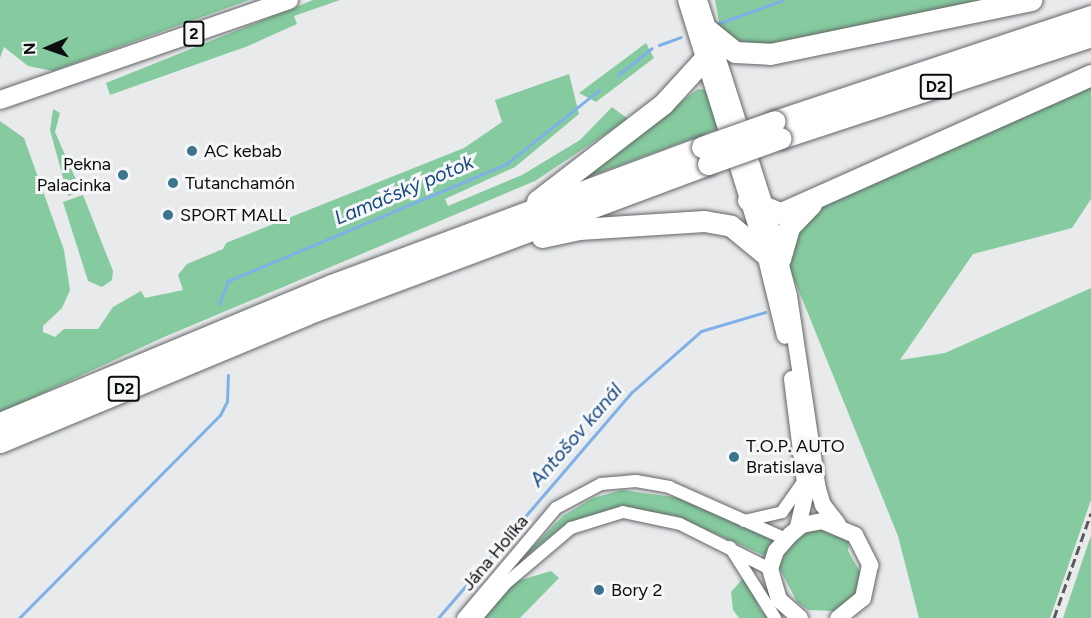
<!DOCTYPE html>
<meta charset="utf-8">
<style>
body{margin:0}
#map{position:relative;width:1091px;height:618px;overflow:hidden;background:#e8eaec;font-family:Figtree,sans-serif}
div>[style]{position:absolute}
.green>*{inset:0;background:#85cb9f}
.stream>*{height:3px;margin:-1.5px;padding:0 1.5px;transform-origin:1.5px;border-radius:1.5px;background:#7fb0e8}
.roads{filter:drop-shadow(0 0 2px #626466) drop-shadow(0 0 2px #626466)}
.street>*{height:12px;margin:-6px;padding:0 6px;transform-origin:6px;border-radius:6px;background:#fff}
.secondary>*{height:16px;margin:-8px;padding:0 8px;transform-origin:8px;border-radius:8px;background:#fff}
.primary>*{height:18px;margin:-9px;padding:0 9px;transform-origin:9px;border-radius:9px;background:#fff}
.highway>*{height:21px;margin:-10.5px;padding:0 10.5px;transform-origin:10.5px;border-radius:10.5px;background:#fff}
.rail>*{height:3px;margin-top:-1.5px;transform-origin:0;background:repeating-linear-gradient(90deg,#595a5c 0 9px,transparent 0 13.5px)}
.bridges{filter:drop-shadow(0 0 2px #626466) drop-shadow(0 0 2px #626466)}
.highway-bridge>*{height:21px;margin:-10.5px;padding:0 10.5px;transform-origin:10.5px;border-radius:10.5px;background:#fff}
.dots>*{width:16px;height:16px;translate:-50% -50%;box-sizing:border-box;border:3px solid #f5f7f9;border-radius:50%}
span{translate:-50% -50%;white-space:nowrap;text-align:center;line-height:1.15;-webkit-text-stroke:6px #f5f7f9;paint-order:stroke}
.shield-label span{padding:2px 4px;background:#f5f7f9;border:2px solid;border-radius:4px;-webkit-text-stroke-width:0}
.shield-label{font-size:16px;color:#0c0d0e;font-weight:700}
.poi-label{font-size:18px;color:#0c0d0e}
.left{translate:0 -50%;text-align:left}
.right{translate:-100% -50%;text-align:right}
.street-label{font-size:18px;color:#0c0d0e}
.water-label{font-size:20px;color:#194a7e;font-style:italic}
.north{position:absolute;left:18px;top:18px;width:60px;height:60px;-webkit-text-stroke:4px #f5f7f9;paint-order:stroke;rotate:268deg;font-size:16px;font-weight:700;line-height:24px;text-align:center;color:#0c0d0e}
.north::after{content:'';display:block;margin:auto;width:21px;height:27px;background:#0c0d0e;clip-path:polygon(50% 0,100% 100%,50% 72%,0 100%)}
</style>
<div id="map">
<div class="green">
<i style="clip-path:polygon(0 0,249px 0,53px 71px,28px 66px,4px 47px,0 58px)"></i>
<i style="clip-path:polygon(313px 0,340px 0,294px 16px,297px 24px,248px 46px,110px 95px,106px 83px)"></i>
<i style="clip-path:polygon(715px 0,1006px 0,771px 48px,742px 47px,721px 32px)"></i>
<i style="clip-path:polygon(646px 43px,654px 58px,596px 102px,579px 93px)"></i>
<i style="clip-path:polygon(569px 74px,579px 114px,515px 167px,445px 199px,448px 206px,522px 175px,580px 140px,612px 107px,628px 119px,535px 181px,164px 337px,0 413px,0 121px,24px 138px,64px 250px,70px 290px,62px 308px,43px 326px,43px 332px,55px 337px,64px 329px,98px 329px,113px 307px,141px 291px,145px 298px,183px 290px,178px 275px,187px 264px,223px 249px,226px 243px,464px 148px,502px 122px,495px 100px)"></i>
<i style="clip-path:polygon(1091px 80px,1091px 199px,1072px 228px,973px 254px,900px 360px,945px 353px,1091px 288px,1091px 500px,1050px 618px,919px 618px,898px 536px,788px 264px,792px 237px,818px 206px)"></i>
<i style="clip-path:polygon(698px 89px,707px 90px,721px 128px,575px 182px)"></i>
<i style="clip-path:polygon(53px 109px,60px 113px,55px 132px,81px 191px,68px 196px,50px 130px)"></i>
<i style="clip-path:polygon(83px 195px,113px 271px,112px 280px,102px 287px,88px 281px,63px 202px)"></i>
<i style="clip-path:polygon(622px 490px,680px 498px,773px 540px,765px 556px,676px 516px,623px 507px,566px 524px,516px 564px,563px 516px,593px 498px)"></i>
<i style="clip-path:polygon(812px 529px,835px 532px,849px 541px,848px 551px,863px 577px,857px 594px,835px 611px,808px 610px,797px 602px,779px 567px,784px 554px,805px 530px)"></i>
<i style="clip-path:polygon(1091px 536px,1091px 618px,1063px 618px,1088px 544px)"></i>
<i style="clip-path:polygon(551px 571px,559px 578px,520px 618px,481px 618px,514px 582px)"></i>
<i style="clip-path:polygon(745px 576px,760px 609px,768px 618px,739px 618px,733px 610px,731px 592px)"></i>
</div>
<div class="stream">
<i style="left:717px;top:24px;width:70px;rotate:-20deg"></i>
<i style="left:659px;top:45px;width:23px;rotate:-20deg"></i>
<i style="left:618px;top:75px;width:43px;rotate:-38.5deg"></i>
<i style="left:219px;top:304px;width:25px;rotate:-69deg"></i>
<i style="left:228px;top:281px;width:302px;rotate:-22.8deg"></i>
<i style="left:506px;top:164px;width:119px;rotate:-38.5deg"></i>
<i style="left:19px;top:618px;width:286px;rotate:-45.3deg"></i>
<i style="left:220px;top:415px;width:16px;rotate:-63deg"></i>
<i style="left:227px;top:401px;width:26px;rotate:-88deg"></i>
<i style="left:438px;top:618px;width:298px;rotate:-49.4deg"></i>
<i style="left:632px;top:392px;width:92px;rotate:-41.5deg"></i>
<i style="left:701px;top:331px;width:67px;rotate:-16.5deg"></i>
</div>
<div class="roads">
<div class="street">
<i style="left:744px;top:521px;width:39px;rotate:-13deg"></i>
<i style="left:782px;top:512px;width:38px;rotate:-55deg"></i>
<i style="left:730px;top:547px;width:84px;rotate:57.6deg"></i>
<i style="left:463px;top:618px;width:144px;rotate:-49.8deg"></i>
<i style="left:556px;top:508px;width:51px;rotate:-28.1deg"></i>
<i style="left:601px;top:484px;width:35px;rotate:-5deg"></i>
<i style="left:636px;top:481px;width:34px;rotate:10deg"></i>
<i style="left:669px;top:487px;width:128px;rotate:24deg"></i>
<i style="left:476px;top:618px;width:45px;rotate:-49.5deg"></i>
<i style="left:505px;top:584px;width:87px;rotate:-40.3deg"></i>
<i style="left:571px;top:528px;width:54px;rotate:-17.1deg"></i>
<i style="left:623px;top:512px;width:58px;rotate:11.9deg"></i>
<i style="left:680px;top:524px;width:101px;rotate:26.6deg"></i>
</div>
<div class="secondary">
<i style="left:686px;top:0;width:266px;rotate:72.7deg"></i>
<i style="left:765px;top:254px;width:84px;rotate:76.3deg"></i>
<i style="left:699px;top:0;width:223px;rotate:72.2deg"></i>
<i style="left:767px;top:212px;width:87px;rotate:75.3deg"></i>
<i style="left:789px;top:296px;width:195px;rotate:81.5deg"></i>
<i style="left:818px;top:489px;width:17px;rotate:73deg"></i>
<i style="left:823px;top:505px;width:24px;rotate:52deg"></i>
<i style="left:792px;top:379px;width:114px;rotate:82.9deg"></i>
<i style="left:806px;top:492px;width:37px;rotate:103deg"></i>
<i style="left:800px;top:618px;width:28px;rotate:-139deg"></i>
<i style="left:779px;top:600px;width:32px;rotate:-106deg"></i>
<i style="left:770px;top:569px;width:19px;rotate:-72deg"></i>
<i style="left:776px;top:551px;width:21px;rotate:-49deg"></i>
<i style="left:790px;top:535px;width:16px;rotate:-40deg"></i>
<i style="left:802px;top:525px;width:20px;rotate:-11deg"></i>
<i style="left:822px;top:521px;width:36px;rotate:23deg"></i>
<i style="left:855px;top:535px;width:34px;rotate:63deg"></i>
<i style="left:870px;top:565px;width:34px;rotate:102deg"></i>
<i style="left:863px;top:598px;width:32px;rotate:141deg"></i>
</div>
<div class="primary">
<i style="left:0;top:100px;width:306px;rotate:-19.1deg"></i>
</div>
<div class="highway">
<i style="left:709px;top:31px;width:33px;rotate:39deg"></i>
<i style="left:735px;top:52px;width:35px;rotate:3deg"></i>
<i style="left:770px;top:54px;width:267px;rotate:-11.7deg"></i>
<i style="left:775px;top:121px;width:333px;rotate:-18.4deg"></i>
<i style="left:781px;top:138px;width:326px;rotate:-18.2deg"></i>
<i style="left:748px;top:200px;width:35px;rotate:22deg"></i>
<i style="left:781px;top:213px;width:339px;rotate:-24deg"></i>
<i style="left:537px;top:201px;width:159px;rotate:-37.6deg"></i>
<i style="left:663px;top:104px;width:62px;rotate:-47.6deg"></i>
<i style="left:542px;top:237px;width:38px;rotate:-12deg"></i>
<i style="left:579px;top:229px;width:125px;rotate:-3.7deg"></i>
<i style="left:704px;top:221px;width:27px;rotate:10deg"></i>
<i style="left:731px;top:226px;width:44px;rotate:39.5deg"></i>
<i style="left:780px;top:259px;width:33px;rotate:-74deg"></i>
<i style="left:789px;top:227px;width:32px;rotate:-46deg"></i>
<i style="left:0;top:423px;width:359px;rotate:-22.6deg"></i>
<i style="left:331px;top:285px;width:396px;rotate:-20.4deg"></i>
<i style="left:0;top:442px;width:333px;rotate:-22.6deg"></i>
<i style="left:307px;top:314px;width:428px;rotate:-20.5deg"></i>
</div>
</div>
<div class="rail">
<i style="left:1054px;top:618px;width:111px;rotate:-70.6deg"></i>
</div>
<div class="bridges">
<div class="highway-bridge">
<i style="left:702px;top:147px;width:77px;rotate:-19.6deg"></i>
<i style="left:708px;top:164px;width:77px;rotate:-19.6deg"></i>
</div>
</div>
<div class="dots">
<i style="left:192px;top:151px;background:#3c748e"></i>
<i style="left:123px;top:175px;background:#3c748e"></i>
<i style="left:173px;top:183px;background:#3c748e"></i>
<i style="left:168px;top:215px;background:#3c748e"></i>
<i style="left:734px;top:457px;background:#3c748e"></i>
<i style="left:599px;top:590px;background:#3c748e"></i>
</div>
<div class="shield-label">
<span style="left:194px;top:34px">2</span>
<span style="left:936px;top:87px">D2</span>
<span style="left:124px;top:389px">D2</span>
</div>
<div class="poi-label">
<span class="left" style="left:204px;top:151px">AC kebab</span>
<span class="right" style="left:111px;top:175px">Pekna<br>Palacinka</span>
<span class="left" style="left:185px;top:183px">Tutanchamón</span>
<span class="left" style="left:180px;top:215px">SPORT MALL</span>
<span class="left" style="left:746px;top:457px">T.O.P. AUTO<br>Bratislava</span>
<span class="left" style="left:611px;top:590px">Bory 2</span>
</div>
<div class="street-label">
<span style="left:495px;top:553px;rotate:-50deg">Jána Holíka</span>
</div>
<div class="water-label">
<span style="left:404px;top:190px;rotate:-23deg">Lamačský potok</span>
<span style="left:576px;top:435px;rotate:-49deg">Antošov kanál</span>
</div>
<div class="north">N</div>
</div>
